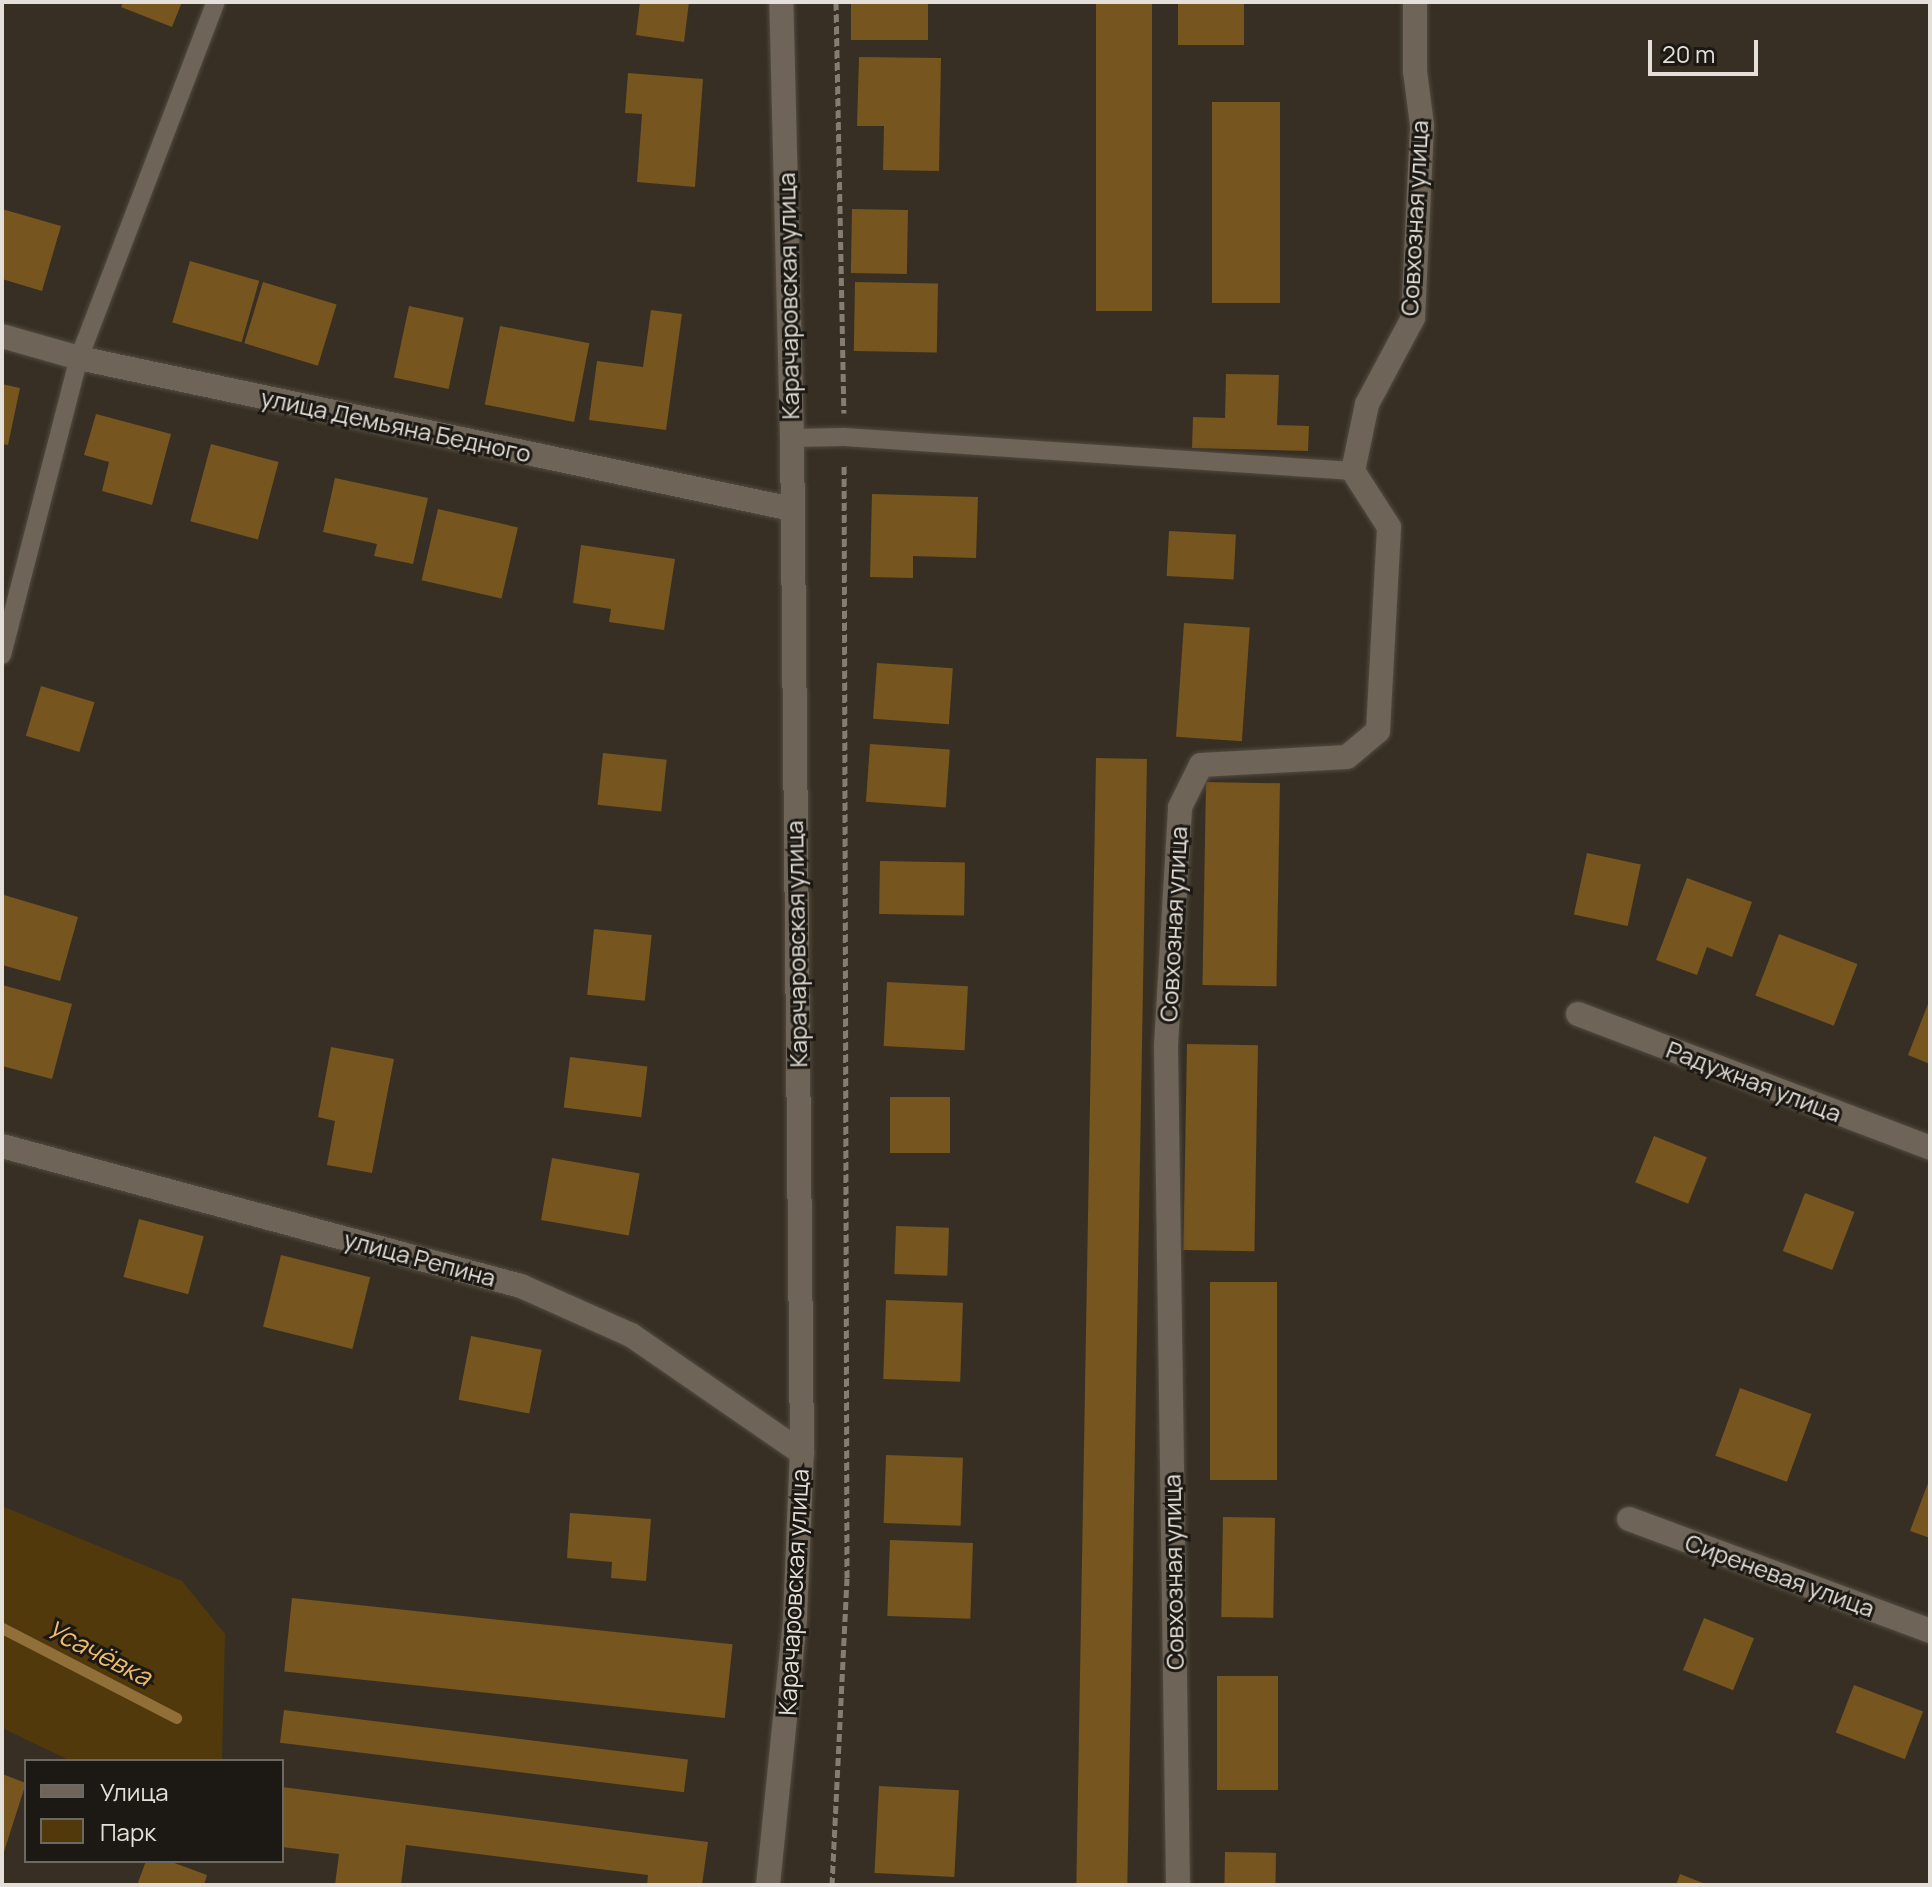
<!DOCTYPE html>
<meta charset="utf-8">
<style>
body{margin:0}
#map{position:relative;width:1932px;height:1887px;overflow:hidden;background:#372f23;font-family:Manrope,sans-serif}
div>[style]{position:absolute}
.green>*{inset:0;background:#52390b}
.stream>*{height:11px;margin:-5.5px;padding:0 5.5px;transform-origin:5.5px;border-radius:5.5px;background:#916f39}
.building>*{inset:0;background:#76551e;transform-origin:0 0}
.path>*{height:5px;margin-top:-2.5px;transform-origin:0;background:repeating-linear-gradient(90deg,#847d73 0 8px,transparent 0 12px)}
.roads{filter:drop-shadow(0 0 2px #524b41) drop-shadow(0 0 2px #524b41)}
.service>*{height:18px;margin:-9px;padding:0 9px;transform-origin:9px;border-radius:9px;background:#6e6457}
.minor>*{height:24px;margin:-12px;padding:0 12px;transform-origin:12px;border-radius:12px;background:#6e6457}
.tertiary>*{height:24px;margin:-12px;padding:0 12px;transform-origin:12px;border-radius:12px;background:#6e6457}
span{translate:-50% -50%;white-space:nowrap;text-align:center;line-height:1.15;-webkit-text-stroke:6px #1c1813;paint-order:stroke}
.street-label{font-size:24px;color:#e4dfd8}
.water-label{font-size:26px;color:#eebb6d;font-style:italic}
.frame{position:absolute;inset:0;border:4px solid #e4dfd8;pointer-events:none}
.legend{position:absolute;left:24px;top:1759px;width:260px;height:104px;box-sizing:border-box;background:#1c1813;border:2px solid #6c6862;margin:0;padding:10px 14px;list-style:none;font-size:24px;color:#e4dfd8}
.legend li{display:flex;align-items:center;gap:16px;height:40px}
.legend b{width:40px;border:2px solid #6c6862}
.scale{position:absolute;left:1648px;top:40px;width:110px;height:36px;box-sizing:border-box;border:4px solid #e4dfd8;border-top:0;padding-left:10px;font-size:24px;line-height:28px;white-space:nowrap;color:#e4dfd8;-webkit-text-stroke:6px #1c1813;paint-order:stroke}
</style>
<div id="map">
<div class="green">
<i style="clip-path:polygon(2px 1506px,182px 1581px,225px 1634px,222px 1761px,71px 1761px,2px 1728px)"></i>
</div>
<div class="stream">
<i style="left:2px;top:1628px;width:196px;rotate:27.3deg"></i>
</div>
<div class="building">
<i style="clip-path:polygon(123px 2px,182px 2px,172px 27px,121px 7px)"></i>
<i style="clip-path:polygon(640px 2px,689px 2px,684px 42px,636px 35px)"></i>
<i style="left:851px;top:2px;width:77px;height:38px"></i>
<i style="left:1096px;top:2px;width:56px;height:309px"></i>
<i style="left:1178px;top:2px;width:66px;height:43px"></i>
<i style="clip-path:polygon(859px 57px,941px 58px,939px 171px,883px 170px,884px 126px,857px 126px)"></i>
<i style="clip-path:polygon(628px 73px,703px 79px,695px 187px,637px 182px,642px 114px,625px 113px)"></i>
<i style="left:1212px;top:102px;width:68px;height:201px"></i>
<i style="clip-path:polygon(2px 209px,61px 226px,42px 291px,2px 279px)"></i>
<i style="left:852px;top:209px;width:56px;height:64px;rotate:1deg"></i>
<i style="left:190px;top:261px;width:72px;height:64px;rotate:16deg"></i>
<i style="left:263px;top:282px;width:77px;height:64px;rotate:17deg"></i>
<i style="left:855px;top:282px;width:83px;height:69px;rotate:1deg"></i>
<i style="left:409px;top:306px;width:56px;height:73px;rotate:12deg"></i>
<i style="clip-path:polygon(651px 310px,682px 314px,666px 430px,589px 420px,597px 361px,643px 367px)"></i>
<i style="left:500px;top:326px;width:91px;height:80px;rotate:11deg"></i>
<i style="clip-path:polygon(1226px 374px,1279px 375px,1277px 425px,1309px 426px,1308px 451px,1192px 448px,1193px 417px,1225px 418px)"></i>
<i style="clip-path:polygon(2px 384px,20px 388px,8px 445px,2px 444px)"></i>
<i style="clip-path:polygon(96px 414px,171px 434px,152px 505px,102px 491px,109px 462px,84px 455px)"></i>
<i style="left:211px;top:444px;width:70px;height:80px;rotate:15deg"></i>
<i style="clip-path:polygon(335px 478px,428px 498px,413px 564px,374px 556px,377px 544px,323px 532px)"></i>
<i style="clip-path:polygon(872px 494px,978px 497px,976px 558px,913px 556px,913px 578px,870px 577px)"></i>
<i style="left:438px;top:509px;width:82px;height:73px;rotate:13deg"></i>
<i style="left:1169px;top:531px;width:67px;height:45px;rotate:3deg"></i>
<i style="clip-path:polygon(581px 545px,675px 559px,664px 630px,609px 622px,611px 609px,573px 603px)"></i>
<i style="left:1184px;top:623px;width:66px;height:114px;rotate:4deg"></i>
<i style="left:877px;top:663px;width:76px;height:56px;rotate:4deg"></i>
<i style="left:41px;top:686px;width:56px;height:52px;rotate:17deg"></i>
<i style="left:870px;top:744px;width:80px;height:58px;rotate:4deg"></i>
<i style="left:603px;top:753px;width:64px;height:52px;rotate:6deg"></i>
<i style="left:1096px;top:758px;width:51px;height:1127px;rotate:1deg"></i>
<i style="left:1206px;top:782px;width:74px;height:203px;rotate:1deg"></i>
<i style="left:1587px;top:853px;width:55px;height:63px;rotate:12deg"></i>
<i style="left:880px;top:861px;width:85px;height:53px;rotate:1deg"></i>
<i style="clip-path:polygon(1687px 878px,1752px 902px,1732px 957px,1707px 947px,1697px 975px,1656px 960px)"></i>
<i style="clip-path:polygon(4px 895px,78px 917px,60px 981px,2px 965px)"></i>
<i style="left:594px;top:929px;width:58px;height:66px;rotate:6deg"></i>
<i style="left:1779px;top:934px;width:84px;height:66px;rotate:21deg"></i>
<i style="left:887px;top:982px;width:81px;height:64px;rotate:3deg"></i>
<i style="clip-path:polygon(2px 985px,72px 1004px,52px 1079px,2px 1066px)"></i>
<i style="clip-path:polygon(1930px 999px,1930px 1064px,1908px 1055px)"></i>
<i style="left:1187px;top:1044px;width:71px;height:206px;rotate:1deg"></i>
<i style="clip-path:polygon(331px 1047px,394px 1059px,372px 1173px,327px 1165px,335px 1121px,318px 1117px)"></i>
<i style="left:570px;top:1057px;width:78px;height:51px;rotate:7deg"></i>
<i style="left:890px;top:1097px;width:60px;height:56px"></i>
<i style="left:1654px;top:1136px;width:57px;height:50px;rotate:22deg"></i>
<i style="left:552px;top:1158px;width:89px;height:63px;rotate:10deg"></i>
<i style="left:1805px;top:1193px;width:53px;height:62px;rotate:21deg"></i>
<i style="left:139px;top:1219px;width:67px;height:60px;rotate:15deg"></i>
<i style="left:896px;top:1226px;width:53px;height:48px;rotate:2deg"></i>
<i style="left:281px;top:1255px;width:92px;height:74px;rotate:14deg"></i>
<i style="left:1210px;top:1282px;width:67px;height:198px"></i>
<i style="left:886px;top:1300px;width:77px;height:79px;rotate:2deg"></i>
<i style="left:471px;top:1336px;width:72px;height:65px;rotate:11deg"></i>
<i style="left:1740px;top:1388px;width:76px;height:72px;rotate:20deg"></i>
<i style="left:886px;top:1455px;width:77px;height:68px;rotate:2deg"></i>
<i style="clip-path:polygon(1930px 1478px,1930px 1538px,1910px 1531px)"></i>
<i style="clip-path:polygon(570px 1513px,651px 1519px,646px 1581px,611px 1578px,612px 1562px,567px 1558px)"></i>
<i style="left:1223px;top:1517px;width:52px;height:100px;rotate:1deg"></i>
<i style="left:890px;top:1540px;width:83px;height:76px;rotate:2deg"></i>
<i style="left:292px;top:1598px;width:443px;height:74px;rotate:6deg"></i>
<i style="left:1704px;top:1618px;width:54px;height:56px;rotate:22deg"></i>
<i style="left:1217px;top:1676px;width:61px;height:114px"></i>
<i style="left:1854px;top:1685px;width:74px;height:51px;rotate:21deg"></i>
<i style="left:284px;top:1710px;width:407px;height:33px;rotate:7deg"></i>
<i style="clip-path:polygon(2px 1774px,26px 1783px,2px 1858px)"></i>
<i style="left:879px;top:1786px;width:80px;height:87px;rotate:3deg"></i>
<i style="clip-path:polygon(282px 1787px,708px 1842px,702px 1885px,647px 1885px,648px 1875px,406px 1845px,401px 1885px,335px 1885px,339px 1854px,282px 1847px)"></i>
<i style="left:1225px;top:1852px;width:51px;height:33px;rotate:1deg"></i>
<i style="clip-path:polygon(146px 1861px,169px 1861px,207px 1875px,204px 1885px,137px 1885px)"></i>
<i style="clip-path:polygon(1680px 1874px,1708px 1885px,1676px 1885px)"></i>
</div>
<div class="path">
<i style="left:836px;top:2px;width:411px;rotate:88.9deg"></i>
<i style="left:832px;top:1885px;width:307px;rotate:-87.2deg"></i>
<i style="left:847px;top:1578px;width:1115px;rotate:-90.15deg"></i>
</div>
<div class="roads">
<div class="service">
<i style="left:792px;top:438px;width:52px;rotate:-1.1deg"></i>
<i style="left:844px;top:437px;width:510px;rotate:3.82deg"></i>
<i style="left:2px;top:655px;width:307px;rotate:-75.5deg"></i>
<i style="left:79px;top:358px;width:381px;rotate:-69deg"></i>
</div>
<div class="minor">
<i style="left:2px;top:336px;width:80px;rotate:15.9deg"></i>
<i style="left:79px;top:358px;width:729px;rotate:11.96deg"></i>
<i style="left:1578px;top:1014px;width:377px;rotate:20.8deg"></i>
<i style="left:2px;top:1146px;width:538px;rotate:15.1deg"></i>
<i style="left:521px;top:1286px;width:120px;rotate:24deg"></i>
<i style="left:631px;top:1335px;width:208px;rotate:34.6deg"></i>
<i style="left:1629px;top:1519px;width:321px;rotate:20.4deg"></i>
<i style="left:1178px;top:1885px;width:840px;rotate:-90.82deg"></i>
<i style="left:1166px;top:1045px;width:238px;rotate:-86.6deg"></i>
<i style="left:1180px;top:807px;width:47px;rotate:-63.4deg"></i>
<i style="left:1201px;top:765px;width:146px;rotate:-3.1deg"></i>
<i style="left:1347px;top:757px;width:40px;rotate:-40deg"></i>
<i style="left:1378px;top:731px;width:204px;rotate:-86.9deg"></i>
<i style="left:1389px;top:527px;width:67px;rotate:-122.7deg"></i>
<i style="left:1353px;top:471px;width:68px;rotate:-78.2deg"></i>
<i style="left:1367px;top:404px;width:98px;rotate:-61.9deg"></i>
<i style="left:1413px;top:318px;width:193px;rotate:-87.3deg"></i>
<i style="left:1422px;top:125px;width:54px;rotate:-97.4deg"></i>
<i style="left:1415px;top:71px;width:69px;rotate:-90deg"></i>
</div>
<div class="tertiary">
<i style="left:768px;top:1885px;width:269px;rotate:-84.2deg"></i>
<i style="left:795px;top:1617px;width:164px;rotate:-87.6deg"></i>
<i style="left:802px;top:1453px;width:1015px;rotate:-90.56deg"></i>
<i style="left:792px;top:438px;width:436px;rotate:-91.4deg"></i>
</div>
</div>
<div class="street-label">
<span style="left:1414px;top:218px;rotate:-87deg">Совхозная улица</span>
<span style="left:788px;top:296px;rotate:-91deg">Карачаровская улица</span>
<span style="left:396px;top:425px;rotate:12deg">улица Демьяна Бедного</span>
<span style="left:1173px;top:924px;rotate:-87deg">Совхозная улица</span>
<span style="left:796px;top:944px;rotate:-91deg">Карачаровская улица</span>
<span style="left:1754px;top:1081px;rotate:21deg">Радужная улица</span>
<span style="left:420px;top:1258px;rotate:15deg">улица Репина</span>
<span style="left:1173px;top:1572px;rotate:-91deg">Совхозная улица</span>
<span style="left:1780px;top:1575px;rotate:20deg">Сиреневая улица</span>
<span style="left:793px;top:1592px;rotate:-87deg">Карачаровская улица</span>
</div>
<div class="water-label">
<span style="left:99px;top:1653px;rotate:27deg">Усачёвка</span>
</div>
<div class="frame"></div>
<ul class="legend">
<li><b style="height:10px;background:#6e6457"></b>Улица</li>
<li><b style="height:22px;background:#52390b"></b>Парк</li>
</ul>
<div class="scale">20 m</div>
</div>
